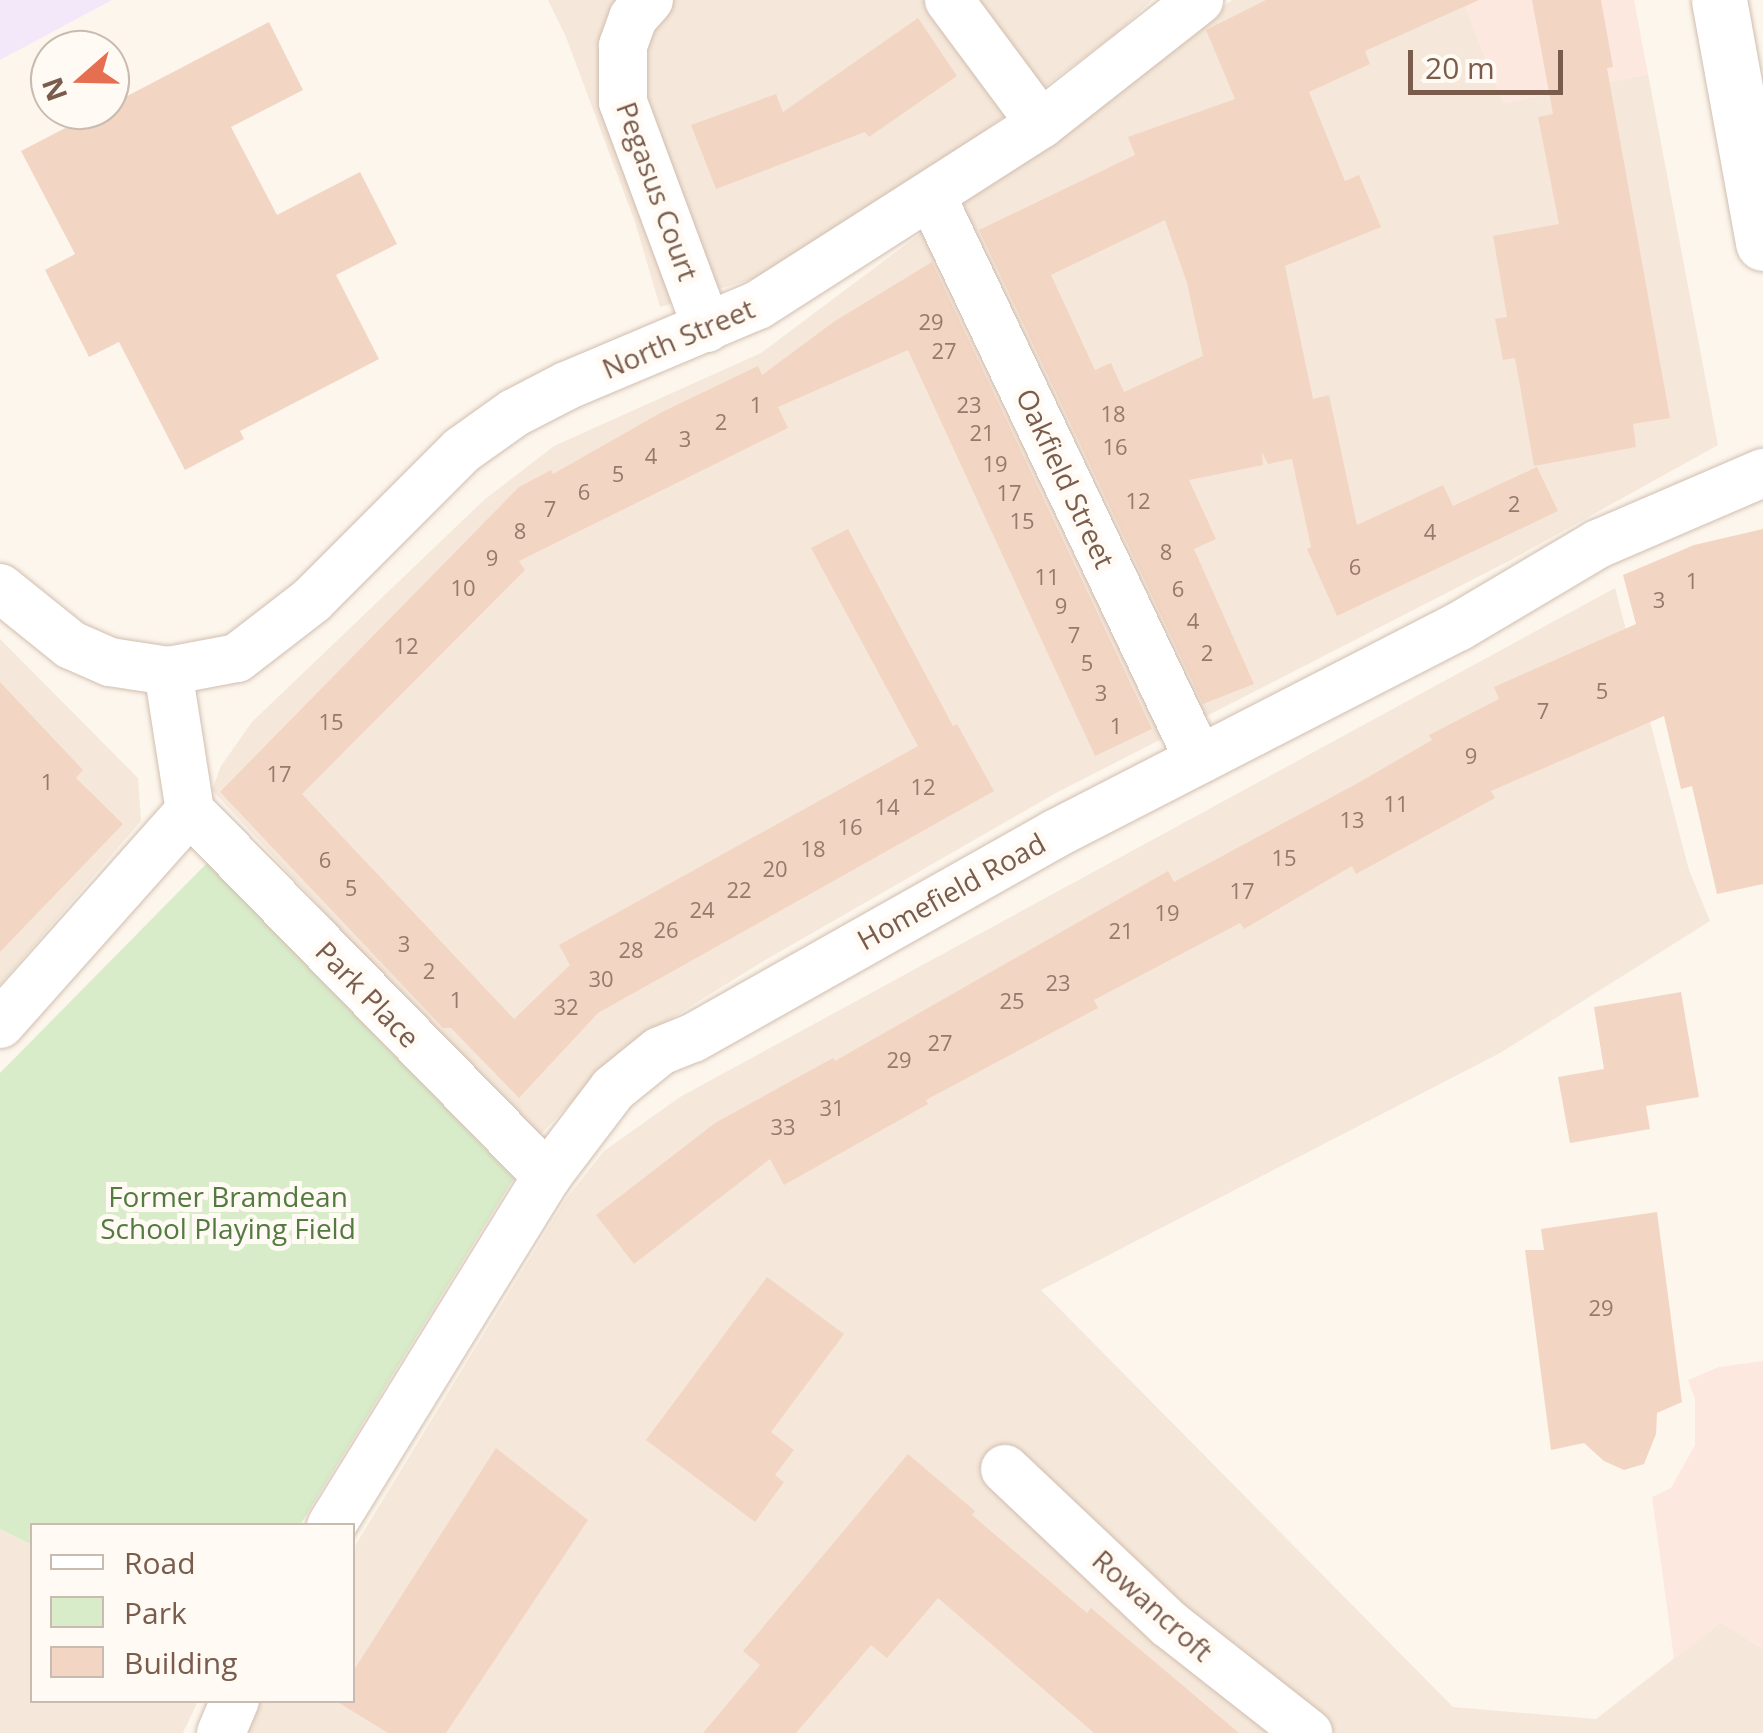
<!DOCTYPE html>
<style>
body{margin:0}
#map{position:relative;width:1763px;height:1733px;overflow:hidden;background:#fdf6ec;font-family:"Open Sans",sans-serif}
div>[style]{position:absolute}
.residential>*{inset:0;background:#f5e8da}
.commercial>*{inset:0;background:#fde8e0}
.education>*{inset:0;background:#f3e8fa}
.green>*{inset:0;background:#d8ecc9}
.building>*{inset:0;background:#f3d5c3}
.roads{filter:drop-shadow(0 0 2px #d1beb0) drop-shadow(0 0 2px #d1beb0)}
.street>*{height:48px;margin:-24px;padding:0 24px;transform-origin:24px;border-radius:24px;background:#fff}
.secondary>*{height:55px;margin:-27.5px;padding:0 27.5px;transform-origin:27.5px;border-radius:27.5px;background:#fff}
span{translate:-50% -50%;white-space:nowrap;text-align:center;line-height:1.15;-webkit-text-stroke:10px #fffaf3;paint-order:stroke}
.number-label{font-size:22px;color:#987a6a}
.number-label span{-webkit-text-stroke-width:0}
.street-label{font-size:28px;color:#7a5c4d}
.park-label{font-size:28px;color:#537a41}
.legend{position:absolute;left:30px;top:1523px;width:325px;height:180px;box-sizing:border-box;background:#fffaf3;border:2px solid #cabbb1;margin:0;padding:12px 18px;list-style:none;font-size:30px;color:#7a5c4d}
.legend li{display:flex;align-items:center;gap:20px;height:50px}
.legend b{width:50px;border:2px solid #cabbb1}
.north{position:absolute;left:30px;top:30px;width:100px;height:100px;box-sizing:border-box;background:#fffaf3;border:2px solid #cabbb1;border-radius:50%;rotate:250deg;font-size:28px;font-weight:700;line-height:40px;text-align:center;color:#7a5c4d}
.north::after{content:'';display:block;margin:auto;width:35px;height:45px;background:#e76f51;clip-path:polygon(50% 0,100% 100%,50% 72%,0 100%)}
.scale{position:absolute;left:1408px;top:50px;width:155px;height:45px;box-sizing:border-box;border:5px solid #7a5c4d;border-top:0;padding-left:12px;font-size:30px;line-height:35px;white-space:nowrap;color:#7a5c4d;-webkit-text-stroke:8px #fffaf3;paint-order:stroke}
</style>
<div id="map">
<div class="residential">
<i style="clip-path:polygon(548px 0,1152px 0,1118px 32px,971px 141px,772px 273px,660px 307px,635px 222px,566px 37px)"></i>
<i style="clip-path:polygon(1232px 0,1463px 0,1503px 103px,1648px 74px,1718px 445px,1511px 560px,1056px 793px,757px 965px,621px 1050px,540px 1135px,377px 969px,212px 790px,221px 766px,252px 722px,484px 500px,554px 446px,761px 353px)"></i>
<i style="clip-path:polygon(1615px 588px,1689px 870px,1710px 921px,1500px 1053px,1041px 1290px,1453px 1707px,1596px 1719px,1721px 1622px,1763px 1649px,1763px 1733px,245px 1733px,256px 1701px,352px 1700px,353px 1549px,566px 1199px,604px 1151px,680px 1097px)"></i>
<i style="clip-path:polygon(0 639px,138px 778px,141px 821px,0 985px)"></i>
<i style="clip-path:polygon(0 1529px,32px 1545px,32px 1700px,198px 1701px,183px 1733px,0 1733px)"></i>
</div>
<div class="commercial">
<i style="clip-path:polygon(1463px 0,1634px 0,1648px 74px,1503px 103px)"></i>
<i style="clip-path:polygon(1763px 1361px,1763px 1649px,1721px 1622px,1674px 1659px,1652px 1497px,1671px 1488px,1695px 1445px,1695px 1399px,1688px 1380px,1719px 1367px)"></i>
</div>
<div class="education">
<i style="clip-path:polygon(0 0,112px 0,0 60px)"></i>
</div>
<div class="green">
<i style="clip-path:polygon(207px 863px,514px 1178px,300px 1525px,32px 1526px,32px 1545px,0 1529px,0 1073px)"></i>
</div>
<div class="building">
<i style="clip-path:polygon(evenodd,1266px 0,1479px 0,1365px 51px,1370px 64px,1309px 92px,1345px 181px,1359px 175px,1381px 227px,1285px 266px,1313px 399px,1329px 395px,1357px 525px,1443px 485px,1453px 506px,1537px 467px,1558px 511px,1337px 616px,1307px 549px,1311px 547px,1292px 459px,1268px 464px,1262px 452px,1263px 465px,1189px 480px,1216px 539px,1194px 549px,1254px 684px,1203px 704px,979px 230px,1135px 155px,1128px 137px,1235px 99px,1206px 30px,1266px 0,1165px 220px,1187px 283px,1203px 356px,1124px 392px,1111px 363px,1095px 370px,1051px 275px,1165px 220px)"></i>
<i style="clip-path:polygon(1532px 0,1601px 0,1613px 67px,1607px 68px,1670px 418px,1633px 424px,1636px 447px,1534px 466px,1515px 358px,1503px 360px,1495px 319px,1507px 317px,1493px 236px,1559px 224px,1538px 117px,1553px 114px)"></i>
<i style="clip-path:polygon(918px 18px,957px 76px,869px 137px,865px 132px,716px 189px,691px 125px,776px 94px,783px 112px)"></i>
<i style="clip-path:polygon(269px 22px,303px 90px,231px 127px,277px 215px,360px 172px,397px 244px,336px 275px,379px 359px,240px 431px,244px 439px,185px 470px,119px 342px,89px 357px,45px 270px,75px 254px,21px 151px,100px 110px,110px 110px,110px 105px)"></i>
<i style="clip-path:polygon(932px 262px,1152px 729px,1095px 756px,908px 350px,778px 407px,788px 428px,519px 561px,525px 570px,302px 794px,514px 1019px,570px 965px,559px 945px,918px 746px,811px 548px,848px 529px,953px 726px,957px 724px,994px 791px,598px 1013px,519px 1098px,451px 1028px,443px 1028px,220px 792px,519px 487px,551px 470px,553px 474px,662px 412px,758px 366px,762px 375px,835px 321px)"></i>
<i style="clip-path:polygon(1763px 529px,1763px 884px,1717px 894px,1692px 786px,1681px 789px,1664px 716px,1491px 791px,1495px 798px,1356px 874px,1352px 866px,1244px 929px,1240px 923px,1094px 1000px,1098px 1008px,926px 1100px,928px 1104px,784px 1185px,770px 1159px,634px 1264px,596px 1215px,715px 1123px,833px 1058px,835px 1061px,1168px 871px,1174px 882px,1358px 783px,1432px 740px,1429px 735px,1499px 699px,1494px 687px,1636px 624px,1623px 575px,1694px 545px)"></i>
<i style="clip-path:polygon(0 682px,83px 770px,76px 778px,123px 824px,0 952px)"></i>
<i style="clip-path:polygon(1681px 992px,1699px 1097px,1646px 1106px,1650px 1129px,1570px 1143px,1558px 1077px,1604px 1069px,1594px 1007px)"></i>
<i style="clip-path:polygon(1657px 1212px,1682px 1402px,1657px 1413px,1656px 1434px,1644px 1464px,1624px 1470px,1604px 1461px,1584px 1443px,1551px 1450px,1525px 1250px,1544px 1250px,1541px 1229px)"></i>
<i style="clip-path:polygon(767px 1277px,844px 1334px,771px 1432px,794px 1450px,775px 1475px,784px 1482px,755px 1522px,646px 1440px)"></i>
<i style="clip-path:polygon(496px 1448px,588px 1520px,446px 1733px,388px 1733px,336px 1701px,352px 1700px,352px 1673px)"></i>
<i style="clip-path:polygon(908px 1454px,975px 1511px,972px 1515px,1087px 1613px,1091px 1608px,1239px 1733px,1094px 1733px,938px 1598px,887px 1658px,871px 1645px,796px 1733px,703px 1733px,760px 1665px,743px 1651px)"></i>
</div>
<div class="roads">
<div class="street">
<i style="left:649px;top:0;width:24px;rotate:132deg"></i>
<i style="left:633px;top:18px;width:30px;rotate:110deg"></i>
<i style="left:623px;top:46px;width:56px;rotate:90deg"></i>
<i style="left:623px;top:102px;width:241px;rotate:69.6deg"></i>
<i style="left:949px;top:0;width:154px;rotate:53.4deg"></i>
<i style="left:932px;top:197px;width:623px;rotate:64.63deg"></i>
<i style="left:0;top:588px;width:91px;rotate:38.8deg"></i>
<i style="left:71px;top:645px;width:43px;rotate:23.6deg"></i>
<i style="left:110px;top:662px;width:59px;rotate:8.8deg"></i>
<i style="left:168px;top:671px;width:70px;rotate:-10.7deg"></i>
<i style="left:237px;top:658px;width:95px;rotate:-37.7deg"></i>
<i style="left:312px;top:600px;width:212px;rotate:-45deg"></i>
<i style="left:462px;top:450px;width:64px;rotate:-35.4deg"></i>
<i style="left:514px;top:413px;width:59px;rotate:-27.4deg"></i>
<i style="left:566px;top:386px;width:208px;rotate:-22.9deg"></i>
<i style="left:758px;top:305px;width:336px;rotate:-32.6deg"></i>
<i style="left:1041px;top:124px;width:201px;rotate:-38.1deg"></i>
<i style="left:190px;top:811px;width:511px;rotate:45.63deg"></i>
<i style="left:0;top:1024px;width:285px;rotate:-48.3deg"></i>
<i style="left:190px;top:811px;width:142px;rotate:-98.9deg"></i>
<i style="left:1005px;top:1469px;width:226px;rotate:43.4deg"></i>
<i style="left:1169px;top:1624px;width:177px;rotate:38.1deg"></i>
<i style="left:331px;top:1526px;width:411px;rotate:-58.3deg"></i>
<i style="left:547px;top:1176px;width:109px;rotate:-52.8deg"></i>
<i style="left:613px;top:1089px;width:60px;rotate:-39deg"></i>
<i style="left:660px;top:1051px;width:35px;rotate:-22deg"></i>
<i style="left:693px;top:1038px;width:416px;rotate:-29.4deg"></i>
<i style="left:1055px;top:834px;width:453px;rotate:-27.2deg"></i>
<i style="left:1458px;top:627px;width:163px;rotate:-30.7deg"></i>
<i style="left:1598px;top:544px;width:180px;rotate:-23.3deg"></i>
<i style="left:221px;top:1733px;width:36px;rotate:-67deg"></i>
</div>
<div class="secondary">
<i style="left:1719px;top:0;width:247px;rotate:79.7deg"></i>
</div>
</div>
<div class="number-label">
<span style="left:931px;top:322px">29</span>
<span style="left:944px;top:351px">27</span>
<span style="left:756px;top:405px">1</span>
<span style="left:969px;top:405px">23</span>
<span style="left:1113px;top:414px">18</span>
<span style="left:721px;top:422px">2</span>
<span style="left:982px;top:433px">21</span>
<span style="left:685px;top:439px">3</span>
<span style="left:1115px;top:447px">16</span>
<span style="left:651px;top:456px">4</span>
<span style="left:995px;top:464px">19</span>
<span style="left:618px;top:474px">5</span>
<span style="left:584px;top:492px">6</span>
<span style="left:1009px;top:493px">17</span>
<span style="left:1138px;top:501px">12</span>
<span style="left:1514px;top:504px">2</span>
<span style="left:550px;top:509px">7</span>
<span style="left:1022px;top:521px">15</span>
<span style="left:520px;top:531px">8</span>
<span style="left:1430px;top:532px">4</span>
<span style="left:1166px;top:552px">8</span>
<span style="left:492px;top:558px">9</span>
<span style="left:1355px;top:567px">6</span>
<span style="left:1047px;top:577px">11</span>
<span style="left:1692px;top:581px">1</span>
<span style="left:463px;top:588px">10</span>
<span style="left:1178px;top:589px">6</span>
<span style="left:1659px;top:600px">3</span>
<span style="left:1061px;top:606px">9</span>
<span style="left:1193px;top:621px">4</span>
<span style="left:1074px;top:635px">7</span>
<span style="left:406px;top:646px">12</span>
<span style="left:1207px;top:653px">2</span>
<span style="left:1087px;top:663px">5</span>
<span style="left:1602px;top:691px">5</span>
<span style="left:1101px;top:693px">3</span>
<span style="left:1543px;top:711px">7</span>
<span style="left:331px;top:722px">15</span>
<span style="left:1116px;top:726px">1</span>
<span style="left:1471px;top:756px">9</span>
<span style="left:279px;top:774px">17</span>
<span style="left:47px;top:782px">1</span>
<span style="left:923px;top:787px">12</span>
<span style="left:1396px;top:804px">11</span>
<span style="left:887px;top:807px">14</span>
<span style="left:1352px;top:820px">13</span>
<span style="left:850px;top:827px">16</span>
<span style="left:813px;top:849px">18</span>
<span style="left:1284px;top:858px">15</span>
<span style="left:325px;top:860px">6</span>
<span style="left:775px;top:869px">20</span>
<span style="left:351px;top:888px">5</span>
<span style="left:739px;top:890px">22</span>
<span style="left:1242px;top:891px">17</span>
<span style="left:702px;top:910px">24</span>
<span style="left:1167px;top:913px">19</span>
<span style="left:666px;top:930px">26</span>
<span style="left:1121px;top:931px">21</span>
<span style="left:404px;top:944px">3</span>
<span style="left:631px;top:950px">28</span>
<span style="left:429px;top:971px">2</span>
<span style="left:601px;top:979px">30</span>
<span style="left:1058px;top:983px">23</span>
<span style="left:456px;top:1000px">1</span>
<span style="left:1012px;top:1001px">25</span>
<span style="left:566px;top:1007px">32</span>
<span style="left:940px;top:1043px">27</span>
<span style="left:899px;top:1060px">29</span>
<span style="left:832px;top:1108px">31</span>
<span style="left:783px;top:1127px">33</span>
<span style="left:1601px;top:1308px">29</span>
</div>
<div class="street-label">
<span style="left:658px;top:191px;rotate:70deg">Pegasus Court</span>
<span style="left:678px;top:338px;rotate:-23deg">North Street</span>
<span style="left:1066px;top:478px;rotate:65deg">Oakfield Street</span>
<span style="left:951px;top:891px;rotate:-29deg">Homefield Road</span>
<span style="left:368px;top:994px;rotate:46deg">Park Place</span>
<span style="left:1153px;top:1605px;rotate:42deg">Rowancroft</span>
</div>
<div class="park-label">
<span style="left:228px;top:1212px">Former Bramdean<br>School Playing Field</span>
</div>
<ul class="legend">
<li><b style="height:12px;background:#fff"></b>Road</li>
<li><b style="height:28px;background:#d8ecc9"></b>Park</li>
<li><b style="height:28px;background:#f3d5c3"></b>Building</li>
</ul>
<div class="north">N</div>
<div class="scale">20 m</div>
</div>
